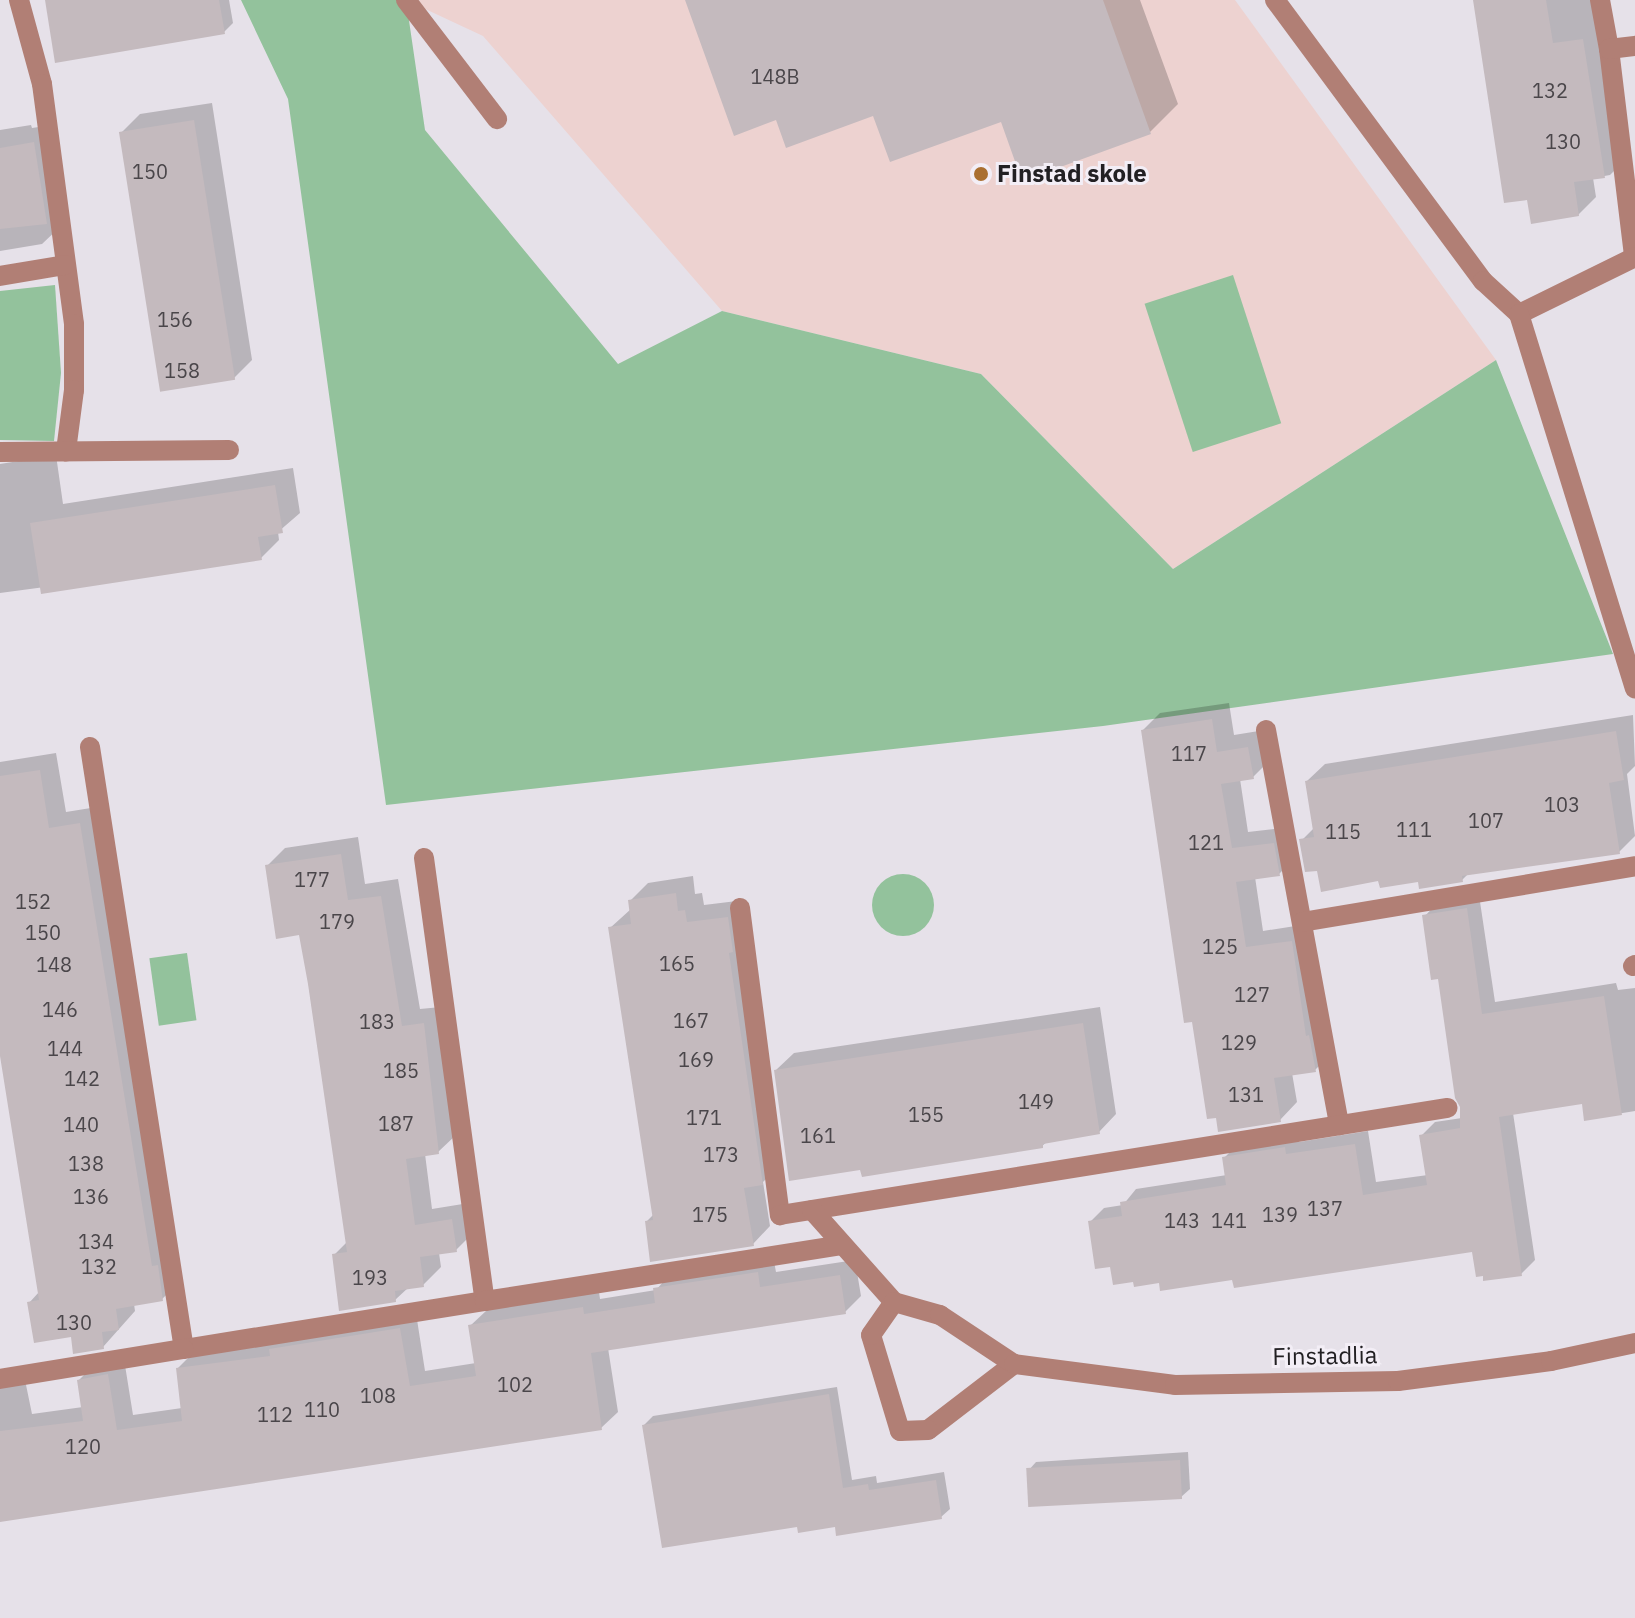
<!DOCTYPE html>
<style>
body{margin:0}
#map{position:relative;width:1635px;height:1618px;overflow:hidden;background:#e6e1e9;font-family:"IBM Plex Sans",sans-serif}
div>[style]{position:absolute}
.education>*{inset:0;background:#edd2d0}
.green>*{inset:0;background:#93c29c;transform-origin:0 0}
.round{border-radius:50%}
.shadow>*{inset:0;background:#0003}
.building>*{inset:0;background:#c4babe;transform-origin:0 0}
.minor>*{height:20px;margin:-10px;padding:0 10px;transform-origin:10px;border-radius:10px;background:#b17f75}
.dots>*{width:22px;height:22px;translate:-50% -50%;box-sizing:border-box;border:4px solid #f3eef6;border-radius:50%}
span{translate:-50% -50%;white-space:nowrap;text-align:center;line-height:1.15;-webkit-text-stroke:6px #f3eef6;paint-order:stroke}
.number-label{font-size:20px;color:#4a464a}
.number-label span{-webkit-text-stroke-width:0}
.poi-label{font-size:24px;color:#222023;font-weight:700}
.left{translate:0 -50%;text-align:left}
.street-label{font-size:24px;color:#222023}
</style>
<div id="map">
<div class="education">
<i style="clip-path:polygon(406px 0,1235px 0,1496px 360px,1173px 569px,981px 374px,722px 311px,483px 36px)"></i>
</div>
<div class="green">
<i style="clip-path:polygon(241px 0,406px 0,425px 130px,618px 364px,722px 311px,981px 374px,1173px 569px,1496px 360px,1613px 654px,1103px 726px,386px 805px,288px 99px)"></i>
<i style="left:1233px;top:275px;width:156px;height:93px;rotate:72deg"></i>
<i style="clip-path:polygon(55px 285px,61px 373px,54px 441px,0 440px,0 291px)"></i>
<i class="round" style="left:872px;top:874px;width:62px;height:62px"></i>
<i style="left:187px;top:953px;width:68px;height:38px;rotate:82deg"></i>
</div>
<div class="shadow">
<i style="clip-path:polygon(47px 0,229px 0,233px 23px,224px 32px)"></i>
<i style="clip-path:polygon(687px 0,1140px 0,1178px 104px,1150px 132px,1023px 178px,1002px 120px,874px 114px,777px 118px)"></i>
<i style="clip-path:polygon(1475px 0,1598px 0,1628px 157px,1610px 175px,1593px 178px,1596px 197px,1578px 215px)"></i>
<i style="clip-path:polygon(212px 103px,252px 360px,234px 378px,121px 133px,140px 114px)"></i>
<i style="clip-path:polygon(31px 125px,32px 128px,52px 125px,61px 226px,42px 244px,0 251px,0 130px)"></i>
<i style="clip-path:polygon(56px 455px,63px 504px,293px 468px,300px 513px,278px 532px,279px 540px,261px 558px,0 593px,0 464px)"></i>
<i style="clip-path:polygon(1229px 703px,1234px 735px,1265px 730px,1270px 760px,1253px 777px,1240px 779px,1248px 832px,1290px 827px,1296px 857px,1279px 874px,1255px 877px,1263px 931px,1308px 924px,1332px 1053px,1315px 1070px,1292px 1073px,1297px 1102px,1280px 1120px,1143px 730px,1160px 713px)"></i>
<i style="clip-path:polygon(1633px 715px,1635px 766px,1627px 774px,1635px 836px,1619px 852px,1469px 873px,1462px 880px,1420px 880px,1380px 878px,1319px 868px,1302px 840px,1315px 827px,1307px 781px,1325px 764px)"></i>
<i style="clip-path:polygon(56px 753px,66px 812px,97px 807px,180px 1282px,162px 1299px,134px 1304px,135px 1311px,103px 1347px,73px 1335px,29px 1303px,39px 1292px,0 1044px,0 762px)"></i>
<i style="clip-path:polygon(358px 837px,365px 884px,398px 879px,420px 1009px,441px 1007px,456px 1135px,438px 1152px,425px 1154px,432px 1209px,469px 1203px,473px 1233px,456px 1250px,439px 1253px,441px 1267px,423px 1285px,409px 1287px,395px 1300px,334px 1255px,347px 1242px,301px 933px,268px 865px,285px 848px)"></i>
<i style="clip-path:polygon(693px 876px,695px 894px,702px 893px,704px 905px,745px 900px,780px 1165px,763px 1182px,770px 1226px,753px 1244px,647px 1221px,654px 1214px,610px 928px,631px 909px,630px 901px,648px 883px)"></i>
<i style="clip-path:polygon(1479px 895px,1495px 1002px,1616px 983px,1618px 990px,1635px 988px,1635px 1111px,1586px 1119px,1583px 1102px,1513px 1113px,1535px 1260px,1521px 1274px,1474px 1250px,1234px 1278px,1160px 1281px,1135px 1280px,1112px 1265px,1090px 1222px,1104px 1208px,1123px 1205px,1136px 1189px,1227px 1175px,1224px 1158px,1237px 1145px,1298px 1135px,1299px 1142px,1368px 1131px,1376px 1182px,1428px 1175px,1421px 1136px,1435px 1122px,1462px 1118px,1440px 976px,1425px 916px,1438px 902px)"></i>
<i style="clip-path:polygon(1100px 1007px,1116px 1114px,1099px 1132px,1048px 1141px,1042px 1146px,862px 1167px,776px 1070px,794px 1053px)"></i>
<i style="clip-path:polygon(773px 1256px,776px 1272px,855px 1260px,861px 1296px,845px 1312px,608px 1348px,618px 1412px,601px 1428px,0 1519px,0 1385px,25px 1380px,32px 1414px,83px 1407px,79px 1380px,95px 1364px,124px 1359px,133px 1415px,182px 1408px,178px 1368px,194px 1352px,416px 1313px,425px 1371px,476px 1363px,470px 1326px,487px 1310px,599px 1292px,600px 1299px,656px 1290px,672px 1272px)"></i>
<i style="clip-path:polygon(837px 1387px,852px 1480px,876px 1476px,877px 1483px,944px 1472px,950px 1509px,941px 1517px,799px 1524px,644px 1425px,653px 1416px)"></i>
<i style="clip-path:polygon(1188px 1452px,1190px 1489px,1181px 1497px,1028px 1471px,1036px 1462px)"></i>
</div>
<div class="building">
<i style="clip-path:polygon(45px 0,219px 0,225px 34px,55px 63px)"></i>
<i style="clip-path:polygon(685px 0,1103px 0,1151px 134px,1022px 181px,1001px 122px,890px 162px,873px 116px,786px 148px,776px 120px,734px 136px)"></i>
<i style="clip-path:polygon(1473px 0,1546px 0,1553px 43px,1583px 39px,1605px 178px,1574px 182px,1579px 216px,1531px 224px,1527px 200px,1504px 203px)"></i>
<i style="left:194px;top:120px;width:263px;height:76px;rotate:81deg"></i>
<i style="clip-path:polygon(34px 142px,47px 224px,0 229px,0 148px)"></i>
<i style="clip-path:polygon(275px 485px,283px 533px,258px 537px,262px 560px,41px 594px,30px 523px)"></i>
<i style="clip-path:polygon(1212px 719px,1217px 752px,1248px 747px,1254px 779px,1221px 784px,1232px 848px,1274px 843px,1280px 876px,1236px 882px,1246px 947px,1292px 941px,1306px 1036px,1309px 1035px,1316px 1072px,1274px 1078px,1281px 1122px,1218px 1132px,1216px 1118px,1207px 1119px,1192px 1022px,1184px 1023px,1141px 730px)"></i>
<i style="clip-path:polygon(1616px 731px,1624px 780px,1609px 783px,1620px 854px,1462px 876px,1463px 882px,1419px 889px,1418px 882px,1380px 888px,1378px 881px,1321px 892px,1317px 871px,1305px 872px,1299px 839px,1314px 837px,1305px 781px)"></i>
<i style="clip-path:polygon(40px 770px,49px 828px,80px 823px,152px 1266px,158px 1265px,163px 1301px,116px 1309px,119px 1330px,102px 1332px,104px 1349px,73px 1354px,71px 1337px,34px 1343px,27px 1302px,39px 1300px,0 1056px,0 776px)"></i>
<i style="clip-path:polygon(341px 854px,348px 900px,381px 896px,402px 1026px,424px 1023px,439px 1154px,406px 1159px,415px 1225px,452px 1219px,457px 1252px,420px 1257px,424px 1287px,395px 1291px,396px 1302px,339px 1311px,332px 1254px,347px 1252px,308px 984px,299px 935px,276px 939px,265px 865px)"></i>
<i style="clip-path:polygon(676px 893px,678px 911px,685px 910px,687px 922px,728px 917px,733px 952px,729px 953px,763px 1185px,744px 1188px,754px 1246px,650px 1262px,645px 1221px,653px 1220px,608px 927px,631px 924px,628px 900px)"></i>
<i style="clip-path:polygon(1467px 908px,1482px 1014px,1604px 996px,1622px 1115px,1584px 1121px,1582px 1104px,1499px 1117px,1522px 1276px,1483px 1281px,1483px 1276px,1476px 1277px,1472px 1252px,1234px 1288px,1232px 1280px,1160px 1291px,1159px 1283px,1134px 1287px,1133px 1282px,1113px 1285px,1110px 1267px,1095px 1269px,1088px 1221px,1122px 1216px,1120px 1202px,1226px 1185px,1222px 1157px,1285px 1147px,1286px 1154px,1355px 1144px,1363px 1195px,1427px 1185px,1419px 1135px,1460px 1128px,1460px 1107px,1455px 1098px,1438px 979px,1431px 980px,1422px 915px)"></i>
<i style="clip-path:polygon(1083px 1023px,1100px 1134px,1043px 1144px,1043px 1148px,862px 1177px,860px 1170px,789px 1181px,774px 1070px)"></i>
<i style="clip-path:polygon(758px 1272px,760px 1287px,840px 1275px,846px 1314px,591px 1353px,602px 1430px,0 1522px,0 1431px,83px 1421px,77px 1380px,108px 1374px,117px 1430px,182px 1421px,176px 1368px,270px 1356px,269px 1349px,400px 1328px,410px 1386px,476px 1376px,468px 1325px,583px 1307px,584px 1314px,655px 1303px,653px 1288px)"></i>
<i style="clip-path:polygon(829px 1394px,843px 1488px,868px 1484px,869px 1490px,936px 1480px,942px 1519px,836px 1536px,835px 1527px,798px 1533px,797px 1527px,662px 1548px,642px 1425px)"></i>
<i style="left:1180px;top:1460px;width:39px;height:154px;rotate:87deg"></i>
</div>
<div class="minor">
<i style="left:19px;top:0;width:87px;rotate:74.7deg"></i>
<i style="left:42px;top:84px;width:242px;rotate:82.4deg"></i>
<i style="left:74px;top:324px;width:66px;rotate:90deg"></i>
<i style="left:74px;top:390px;width:62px;rotate:97.5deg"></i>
<i style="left:406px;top:0;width:150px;rotate:52.6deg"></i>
<i style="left:1275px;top:0;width:350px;rotate:53.5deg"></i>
<i style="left:1483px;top:281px;width:49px;rotate:42.5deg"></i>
<i style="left:1600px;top:0;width:50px;rotate:79.6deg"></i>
<i style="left:1609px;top:49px;width:209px;rotate:83.1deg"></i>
<i style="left:1609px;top:49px;width:26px;rotate:-7deg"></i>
<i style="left:1635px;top:257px;width:129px;rotate:153.8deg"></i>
<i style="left:1519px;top:314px;width:392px;rotate:72.8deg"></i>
<i style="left:0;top:276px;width:66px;rotate:-9.6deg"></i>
<i style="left:0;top:452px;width:229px;rotate:-0.5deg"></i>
<i style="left:1266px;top:730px;width:402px;rotate:79.5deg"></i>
<i style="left:90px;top:747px;width:609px;rotate:81.13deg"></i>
<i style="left:184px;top:1349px;width:305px;rotate:-9.1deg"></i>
<i style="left:424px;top:858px;width:447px;rotate:82.2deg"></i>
<i style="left:485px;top:1301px;width:362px;rotate:-8.9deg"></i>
<i style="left:740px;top:908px;width:310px;rotate:82.6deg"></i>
<i style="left:780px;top:1215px;width:676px;rotate:-9.11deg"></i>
<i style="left:1302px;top:922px;width:338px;rotate:-9.5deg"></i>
<i style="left:1633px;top:966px;width:2px;rotate:-27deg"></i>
<i style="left:812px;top:1210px;width:123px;rotate:48.3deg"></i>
<i style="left:1014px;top:1364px;width:108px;rotate:142.5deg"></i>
<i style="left:928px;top:1430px;width:28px;rotate:178deg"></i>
<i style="left:900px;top:1431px;width:100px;rotate:-106.8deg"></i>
<i style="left:871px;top:1335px;width:40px;rotate:-55.1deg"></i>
<i style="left:894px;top:1302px;width:48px;rotate:15.8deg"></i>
<i style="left:940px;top:1315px;width:89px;rotate:33.5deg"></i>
<i style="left:1014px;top:1364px;width:162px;rotate:7.4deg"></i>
<i style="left:1175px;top:1385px;width:223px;rotate:-1deg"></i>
<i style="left:1398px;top:1381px;width:154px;rotate:-7.4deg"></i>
<i style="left:1551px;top:1361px;width:86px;rotate:-12.1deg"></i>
<i style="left:0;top:1379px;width:186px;rotate:-9.3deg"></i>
</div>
<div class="dots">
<i style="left:981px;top:174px;background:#aa6f30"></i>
</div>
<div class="number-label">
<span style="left:775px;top:76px">148B</span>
<span style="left:1550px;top:90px">132</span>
<span style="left:1563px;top:141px">130</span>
<span style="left:150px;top:171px">150</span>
<span style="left:175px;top:319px">156</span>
<span style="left:182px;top:370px">158</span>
<span style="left:1189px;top:753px">117</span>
<span style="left:1562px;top:804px">103</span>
<span style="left:1486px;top:820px">107</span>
<span style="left:1414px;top:829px">111</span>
<span style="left:1343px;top:831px">115</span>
<span style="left:1206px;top:842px">121</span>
<span style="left:312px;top:879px">177</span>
<span style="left:33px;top:901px">152</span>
<span style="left:337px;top:921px">179</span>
<span style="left:43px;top:932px">150</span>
<span style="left:1220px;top:946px">125</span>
<span style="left:677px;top:963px">165</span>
<span style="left:54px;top:964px">148</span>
<span style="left:1252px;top:994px">127</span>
<span style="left:60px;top:1009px">146</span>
<span style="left:691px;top:1020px">167</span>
<span style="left:377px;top:1021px">183</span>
<span style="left:1239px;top:1042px">129</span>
<span style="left:65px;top:1048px">144</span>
<span style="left:696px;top:1059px">169</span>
<span style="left:401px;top:1070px">185</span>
<span style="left:82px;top:1078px">142</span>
<span style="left:1246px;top:1094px">131</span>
<span style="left:1036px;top:1101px">149</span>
<span style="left:926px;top:1114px">155</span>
<span style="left:704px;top:1117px">171</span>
<span style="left:396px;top:1123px">187</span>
<span style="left:81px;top:1124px">140</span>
<span style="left:818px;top:1135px">161</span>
<span style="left:721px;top:1154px">173</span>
<span style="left:86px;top:1163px">138</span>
<span style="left:91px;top:1196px">136</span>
<span style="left:1325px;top:1208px">137</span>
<span style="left:710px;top:1214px">175</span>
<span style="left:1280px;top:1214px">139</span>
<span style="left:1182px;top:1220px">143</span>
<span style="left:1229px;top:1220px">141</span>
<span style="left:96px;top:1241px">134</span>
<span style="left:99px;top:1266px">132</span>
<span style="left:370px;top:1277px">193</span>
<span style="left:74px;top:1322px">130</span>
<span style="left:515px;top:1384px">102</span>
<span style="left:378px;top:1395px">108</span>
<span style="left:322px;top:1409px">110</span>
<span style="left:275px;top:1414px">112</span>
<span style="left:83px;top:1446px">120</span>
</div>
<div class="poi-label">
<span class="left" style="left:997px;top:174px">Finstad skole</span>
</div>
<div class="street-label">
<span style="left:1325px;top:1356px;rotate:-1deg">Finstadlia</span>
</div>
</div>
